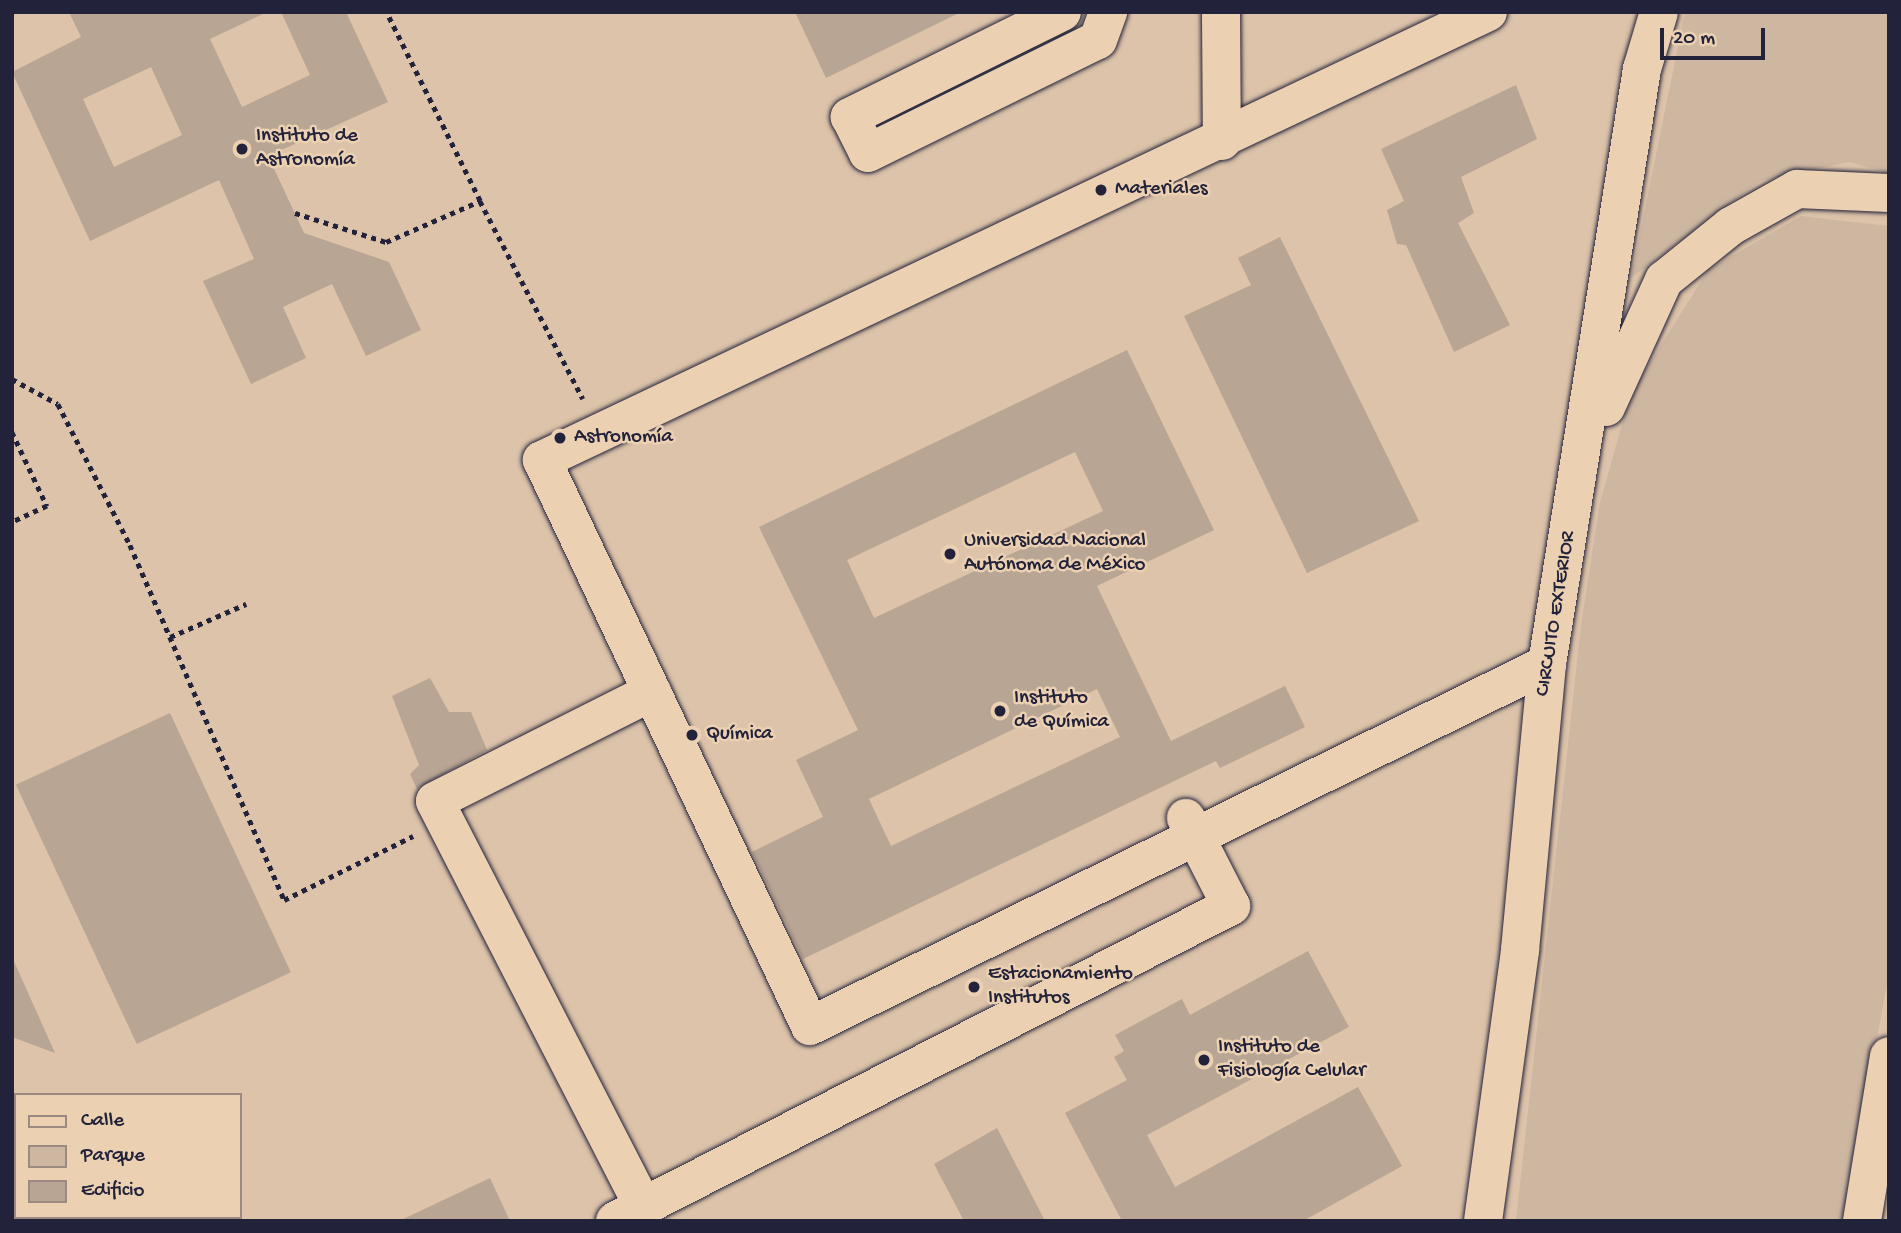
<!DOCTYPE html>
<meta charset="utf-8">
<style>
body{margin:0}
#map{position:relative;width:1901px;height:1233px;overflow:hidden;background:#ebd0b2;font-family:"Gochi Hand",sans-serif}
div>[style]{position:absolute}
.built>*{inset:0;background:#dcc3a9}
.green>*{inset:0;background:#ceb7a1}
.building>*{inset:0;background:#b9a594;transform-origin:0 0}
.path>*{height:4.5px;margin-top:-2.25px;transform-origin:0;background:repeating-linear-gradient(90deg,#22223b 0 5px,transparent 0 10px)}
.roads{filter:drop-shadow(0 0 2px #22223b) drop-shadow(0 0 2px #22223b)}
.minor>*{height:38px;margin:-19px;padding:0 19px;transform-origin:19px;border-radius:19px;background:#ebd0b2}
.dots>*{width:19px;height:19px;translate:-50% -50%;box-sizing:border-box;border:4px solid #ebd0b2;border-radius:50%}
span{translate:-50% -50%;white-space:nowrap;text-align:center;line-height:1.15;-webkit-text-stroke:5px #ebd0b2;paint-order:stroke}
.poi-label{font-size:21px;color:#22223b}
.left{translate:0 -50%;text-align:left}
.street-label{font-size:21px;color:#22223b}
.frame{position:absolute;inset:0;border:14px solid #22223b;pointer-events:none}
.legend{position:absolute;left:14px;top:1093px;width:228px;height:126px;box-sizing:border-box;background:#ebd0b2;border:2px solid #9b8a82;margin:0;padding:9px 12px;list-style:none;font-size:21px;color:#22223b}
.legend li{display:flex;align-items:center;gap:14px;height:35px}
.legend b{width:35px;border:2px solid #9b8a82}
.scale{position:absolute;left:1660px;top:28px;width:105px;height:32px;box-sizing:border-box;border:4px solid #22223b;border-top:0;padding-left:9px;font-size:21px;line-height:24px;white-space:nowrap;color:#22223b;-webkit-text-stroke:5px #ebd0b2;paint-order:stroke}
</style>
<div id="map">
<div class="built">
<i style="clip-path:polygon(evenodd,12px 12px,1889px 12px,1889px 1221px,12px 1221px,12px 12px,16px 1095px,240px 1095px,240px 1217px,16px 1217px,16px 1095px)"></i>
</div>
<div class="green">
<i style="clip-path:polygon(1685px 12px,1889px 12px,1889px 173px,1849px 162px,1760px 181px,1631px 278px)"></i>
<i style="clip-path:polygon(1801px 216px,1889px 226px,1889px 974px,1842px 1221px,1516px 1221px,1581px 625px,1600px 502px,1631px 393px,1708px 270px)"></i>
</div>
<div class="building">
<i style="clip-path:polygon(evenodd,69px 12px,267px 12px,210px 39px,242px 107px,310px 75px,281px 12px,346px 12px,388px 102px,268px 156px,304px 233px,389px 262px,421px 330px,366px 356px,332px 284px,283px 307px,306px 358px,251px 384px,203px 281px,254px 259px,219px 180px,90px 241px,12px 72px,81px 37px,69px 12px,151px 67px,182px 135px,114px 167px,83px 99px,151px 67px)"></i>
<i style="clip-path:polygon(795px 12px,961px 12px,826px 78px)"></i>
<i style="clip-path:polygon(1516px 85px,1537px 139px,1461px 177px,1474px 213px,1458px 223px,1510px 325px,1454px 352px,1406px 245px,1397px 244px,1387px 210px,1404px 201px,1381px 149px)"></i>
<i style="clip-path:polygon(1280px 237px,1419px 521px,1307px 573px,1184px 316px,1251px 285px,1238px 258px)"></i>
<i style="clip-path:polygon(evenodd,1127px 350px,1214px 530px,1097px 586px,1171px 741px,1285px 686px,1305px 727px,1220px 768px,1216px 761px,803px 959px,752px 852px,823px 817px,796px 760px,858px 730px,759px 527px,1127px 350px,1075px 452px,1103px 511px,874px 618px,847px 560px,1075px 452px,1127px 350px,1097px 689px,1120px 737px,891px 846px,869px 799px,1097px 689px)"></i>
<i style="clip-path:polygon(430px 678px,449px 712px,471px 712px,487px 750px,417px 789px,410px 774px,419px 765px,392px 696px)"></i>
<i style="left:170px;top:713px;width:286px;height:170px;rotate:65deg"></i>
<i style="clip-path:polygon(1308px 951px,1349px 1027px,1147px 1135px,1175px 1187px,1358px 1087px,1402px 1166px,1303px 1221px,1122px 1221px,1065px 1113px,1127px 1080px,1114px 1057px,1124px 1051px,1115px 1035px,1182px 999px,1190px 1015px)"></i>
<i style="clip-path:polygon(12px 957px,55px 1053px,12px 1037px)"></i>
<i style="clip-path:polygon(997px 1128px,1045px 1221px,964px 1221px,934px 1164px)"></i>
<i style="clip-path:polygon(490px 1178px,510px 1221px,399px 1221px)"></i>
</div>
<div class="path">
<i style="left:480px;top:201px;width:223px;rotate:62.5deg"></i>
<i style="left:295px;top:213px;width:96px;rotate:17.7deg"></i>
<i style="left:386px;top:242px;width:103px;rotate:-23.6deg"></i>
<i style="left:480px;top:201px;width:211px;rotate:-116.4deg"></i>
<i style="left:12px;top:379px;width:52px;rotate:28.5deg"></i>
<i style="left:58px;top:404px;width:158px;rotate:62.9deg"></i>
<i style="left:130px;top:545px;width:387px;rotate:66.5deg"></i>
<i style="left:284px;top:900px;width:144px;rotate:-26.4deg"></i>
<i style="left:12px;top:432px;width:82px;rotate:64.7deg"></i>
<i style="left:47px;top:506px;width:38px;rotate:155deg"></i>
<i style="left:170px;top:637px;width:83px;rotate:-23.5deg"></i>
</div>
<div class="roads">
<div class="minor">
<i style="left:1062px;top:12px;width:237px;rotate:153.7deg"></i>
<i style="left:850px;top:117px;width:40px;rotate:63.4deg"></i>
<i style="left:868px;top:153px;width:256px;rotate:-26.2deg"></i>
<i style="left:1098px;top:40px;width:30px;rotate:-70deg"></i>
<i style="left:1221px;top:12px;width:129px;rotate:89.6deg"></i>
<i style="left:1488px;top:12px;width:1047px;rotate:154.66deg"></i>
<i style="left:542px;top:460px;width:626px;rotate:64.66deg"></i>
<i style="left:810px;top:1026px;width:821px;rotate:-26.16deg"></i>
<i style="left:1606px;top:407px;width:140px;rotate:-65.5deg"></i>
<i style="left:1664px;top:280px;width:86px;rotate:-38.9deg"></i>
<i style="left:1731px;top:226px;width:76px;rotate:-29.3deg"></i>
<i style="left:1797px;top:189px;width:92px;rotate:2.5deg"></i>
<i style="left:643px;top:1206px;width:455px;rotate:-117.2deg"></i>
<i style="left:435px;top:801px;width:243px;rotate:-26.7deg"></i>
<i style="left:615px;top:1221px;width:692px;rotate:-27.08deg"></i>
<i style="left:1231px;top:906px;width:99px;rotate:-117.1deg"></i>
<i style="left:1483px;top:1221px;width:274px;rotate:-82.2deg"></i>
<i style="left:1520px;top:950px;width:287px;rotate:-84.6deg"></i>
<i style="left:1547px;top:664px;width:603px;rotate:-80.93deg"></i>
<i style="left:1642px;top:69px;width:59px;rotate:-73.4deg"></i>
<i style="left:1862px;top:1221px;width:167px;rotate:-80.7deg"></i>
</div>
</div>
<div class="dots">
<i style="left:242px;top:149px;background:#22223b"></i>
<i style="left:1101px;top:190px;background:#22223b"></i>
<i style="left:560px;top:438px;background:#22223b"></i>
<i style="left:950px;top:554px;background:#22223b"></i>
<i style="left:1000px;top:711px;background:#22223b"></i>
<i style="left:692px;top:735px;background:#22223b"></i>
<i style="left:974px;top:987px;background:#22223b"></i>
<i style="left:1204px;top:1060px;background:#22223b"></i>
</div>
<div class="poi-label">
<span class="left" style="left:256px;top:149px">Instituto de<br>Astronomía</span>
<span class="left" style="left:1115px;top:190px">Materiales</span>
<span class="left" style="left:574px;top:438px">Astronomía</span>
<span class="left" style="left:964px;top:554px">Universidad Nacional<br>Autónoma de México</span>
<span class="left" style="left:1014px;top:711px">Instituto<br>de Química</span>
<span class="left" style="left:706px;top:735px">Química</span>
<span class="left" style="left:988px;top:987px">Estacionamiento<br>Institutos</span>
<span class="left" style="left:1218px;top:1060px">Instituto de<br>Fisiología Celular</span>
</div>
<div class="street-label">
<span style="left:1557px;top:614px;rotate:-81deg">CIRCUITO EXTERIOR</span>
</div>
<div class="frame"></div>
<ul class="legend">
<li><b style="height:9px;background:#ebd0b2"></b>Calle</li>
<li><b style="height:19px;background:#ceb7a1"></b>Parque</li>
<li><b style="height:19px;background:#b9a594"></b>Edificio</li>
</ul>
<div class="scale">20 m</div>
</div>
